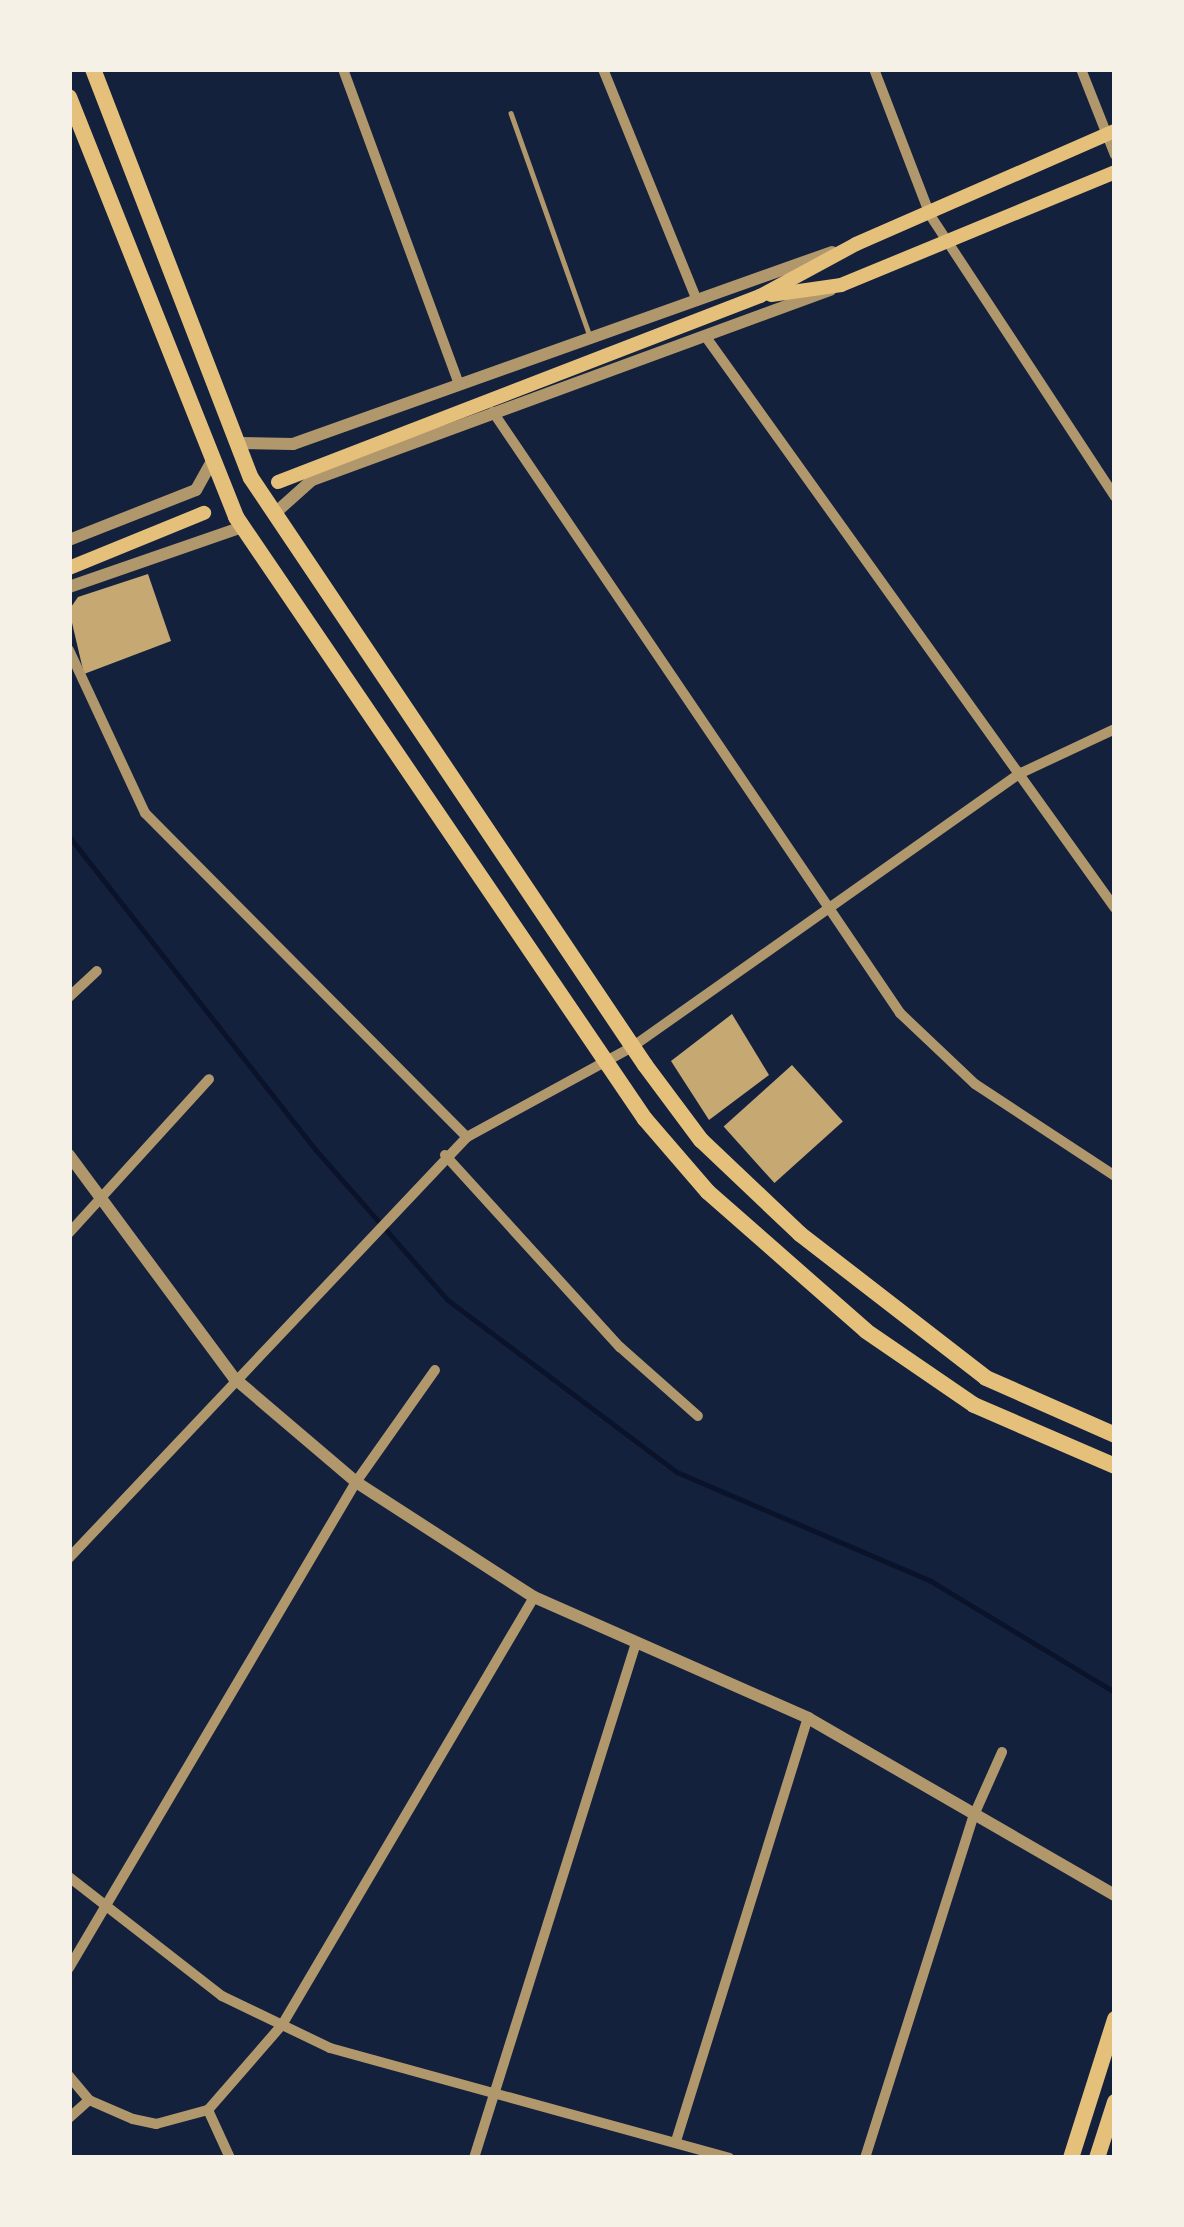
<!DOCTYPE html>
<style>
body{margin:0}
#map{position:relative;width:1184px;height:2227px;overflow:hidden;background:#14213d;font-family:Commissioner,sans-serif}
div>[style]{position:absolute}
.stream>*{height:4.5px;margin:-2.25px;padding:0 2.25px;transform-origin:2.25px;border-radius:2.25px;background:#0b132b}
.building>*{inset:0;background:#c6a872;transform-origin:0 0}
.service>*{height:4.5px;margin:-2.25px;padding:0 2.25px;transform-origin:2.25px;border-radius:2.25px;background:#b1986c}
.minor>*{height:10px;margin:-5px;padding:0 5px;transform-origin:5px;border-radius:5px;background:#b1986c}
.tertiary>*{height:12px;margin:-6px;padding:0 6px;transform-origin:6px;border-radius:6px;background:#b1986c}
.secondary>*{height:14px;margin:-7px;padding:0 7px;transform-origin:7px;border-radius:7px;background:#e5c07b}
.primary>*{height:16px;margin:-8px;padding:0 8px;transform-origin:8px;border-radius:8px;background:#e5c07b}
span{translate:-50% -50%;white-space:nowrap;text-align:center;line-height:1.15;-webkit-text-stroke:12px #f6f1e7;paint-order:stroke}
.frame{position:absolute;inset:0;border:72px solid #f6f1e7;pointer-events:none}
</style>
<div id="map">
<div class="stream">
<i style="left:69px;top:836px;width:401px;rotate:51.8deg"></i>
<i style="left:317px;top:1151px;width:198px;rotate:48.7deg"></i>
<i style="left:448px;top:1300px;width:286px;rotate:36.9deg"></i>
<i style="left:677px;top:1472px;width:276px;rotate:23.2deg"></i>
<i style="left:931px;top:1581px;width:215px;rotate:31.1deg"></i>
</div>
<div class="building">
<i style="clip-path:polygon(148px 574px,171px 641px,84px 674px,69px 610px,78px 597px)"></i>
<i style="clip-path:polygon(732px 1014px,769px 1075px,709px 1120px,671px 1061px)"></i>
<i style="left:792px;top:1065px;width:76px;height:92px;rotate:48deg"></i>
</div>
<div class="service">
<i style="left:511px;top:113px;width:237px;rotate:70.5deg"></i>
</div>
<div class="minor">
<i style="left:343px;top:69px;width:336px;rotate:69.8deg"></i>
<i style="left:603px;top:69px;width:250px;rotate:67.9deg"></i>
<i style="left:874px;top:69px;width:156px;rotate:69deg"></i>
<i style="left:930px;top:215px;width:337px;rotate:56.7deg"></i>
<i style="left:1081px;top:69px;width:92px;rotate:68.4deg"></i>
<i style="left:708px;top:340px;width:699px;rotate:54.38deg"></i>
<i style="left:493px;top:412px;width:726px;rotate:55.89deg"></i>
<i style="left:900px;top:1013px;width:103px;rotate:43.4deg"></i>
<i style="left:975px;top:1084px;width:168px;rotate:33.3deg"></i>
<i style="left:69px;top:650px;width:180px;rotate:65deg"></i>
<i style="left:145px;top:813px;width:457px;rotate:45.2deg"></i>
<i style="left:69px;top:997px;width:38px;rotate:-43deg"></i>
<i style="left:445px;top:1155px;width:260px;rotate:47.7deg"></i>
<i style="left:620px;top:1347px;width:104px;rotate:41.5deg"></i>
<i style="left:69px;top:1233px;width:208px;rotate:-47.7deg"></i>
<i style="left:69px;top:1558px;width:579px;rotate:-46.61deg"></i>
<i style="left:467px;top:1137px;width:188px;rotate:-28.6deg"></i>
<i style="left:632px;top:1047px;width:476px;rotate:-35.2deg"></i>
<i style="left:1021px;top:773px;width:104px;rotate:-25.1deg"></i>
<i style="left:69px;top:1877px;width:194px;rotate:37.9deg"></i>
<i style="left:222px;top:1996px;width:120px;rotate:25.7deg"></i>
<i style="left:330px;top:2048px;width:414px;rotate:15.4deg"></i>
<i style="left:69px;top:1968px;width:564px;rotate:-59.44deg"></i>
<i style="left:356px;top:1482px;width:137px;rotate:-54.8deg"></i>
<i style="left:69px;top:2076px;width:31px;rotate:50deg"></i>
<i style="left:89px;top:2100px;width:48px;rotate:23.4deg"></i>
<i style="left:133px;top:2119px;width:24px;rotate:12deg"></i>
<i style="left:156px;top:2124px;width:54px;rotate:-15.1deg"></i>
<i style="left:208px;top:2110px;width:113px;rotate:-49deg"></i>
<i style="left:282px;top:2025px;width:497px;rotate:-59.5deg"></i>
<i style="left:208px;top:2110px;width:53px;rotate:65.4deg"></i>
<i style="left:69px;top:2118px;width:27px;rotate:-42deg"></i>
<i style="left:676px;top:2141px;width:443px;rotate:-72.7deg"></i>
<i style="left:474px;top:2158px;width:537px;rotate:-72.54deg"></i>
<i style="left:865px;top:2158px;width:360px;rotate:-72.4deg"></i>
<i style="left:974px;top:1815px;width:69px;rotate:-66deg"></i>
</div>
<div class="tertiary">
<i style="left:236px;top:443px;width:57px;rotate:1deg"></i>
<i style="left:293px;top:444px;width:572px;rotate:-19.61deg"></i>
<i style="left:274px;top:514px;width:51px;rotate:-41.8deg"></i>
<i style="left:312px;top:480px;width:552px;rotate:-20.14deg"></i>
<i style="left:69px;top:540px;width:136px;rotate:-21.5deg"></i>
<i style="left:196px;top:490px;width:29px;rotate:-61deg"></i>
<i style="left:69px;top:587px;width:183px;rotate:-19.1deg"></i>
<i style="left:69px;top:1155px;width:277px;rotate:53.5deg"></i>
<i style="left:234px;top:1378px;width:160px;rotate:40.4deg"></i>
<i style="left:356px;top:1482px;width:212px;rotate:32.9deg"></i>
<i style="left:534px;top:1597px;width:300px;rotate:23.8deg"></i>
<i style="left:808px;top:1718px;width:354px;rotate:30deg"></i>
</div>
<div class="secondary">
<i style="left:771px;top:295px;width:71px;rotate:-8.1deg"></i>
<i style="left:841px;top:285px;width:296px;rotate:-22.4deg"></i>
<i style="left:278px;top:482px;width:517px;rotate:-21.1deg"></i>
<i style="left:760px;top:296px;width:109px;rotate:-28.4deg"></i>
<i style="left:856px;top:244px;width:283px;rotate:-23.6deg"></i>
<i style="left:69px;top:568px;width:146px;rotate:-22.2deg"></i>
</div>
<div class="primary">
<i style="left:93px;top:69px;width:438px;rotate:68.9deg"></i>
<i style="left:251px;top:478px;width:707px;rotate:56.13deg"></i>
<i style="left:645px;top:1065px;width:94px;rotate:53.3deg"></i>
<i style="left:701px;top:1140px;width:137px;rotate:43.5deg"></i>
<i style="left:800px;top:1234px;width:235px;rotate:37.7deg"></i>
<i style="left:986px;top:1378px;width:141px;rotate:23.8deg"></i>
<i style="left:69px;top:97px;width:452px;rotate:68.3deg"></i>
<i style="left:236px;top:517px;width:728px;rotate:55.81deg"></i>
<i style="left:645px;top:1119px;width:96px;rotate:49.2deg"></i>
<i style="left:708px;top:1192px;width:210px;rotate:41.3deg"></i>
<i style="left:866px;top:1331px;width:131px;rotate:34.4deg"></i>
<i style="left:974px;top:1405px;width:154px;rotate:23.4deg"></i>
<i style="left:1071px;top:2158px;width:146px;rotate:-72.4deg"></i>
<i style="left:1097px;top:2158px;width:59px;rotate:-72.2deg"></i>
</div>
<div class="frame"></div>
</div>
